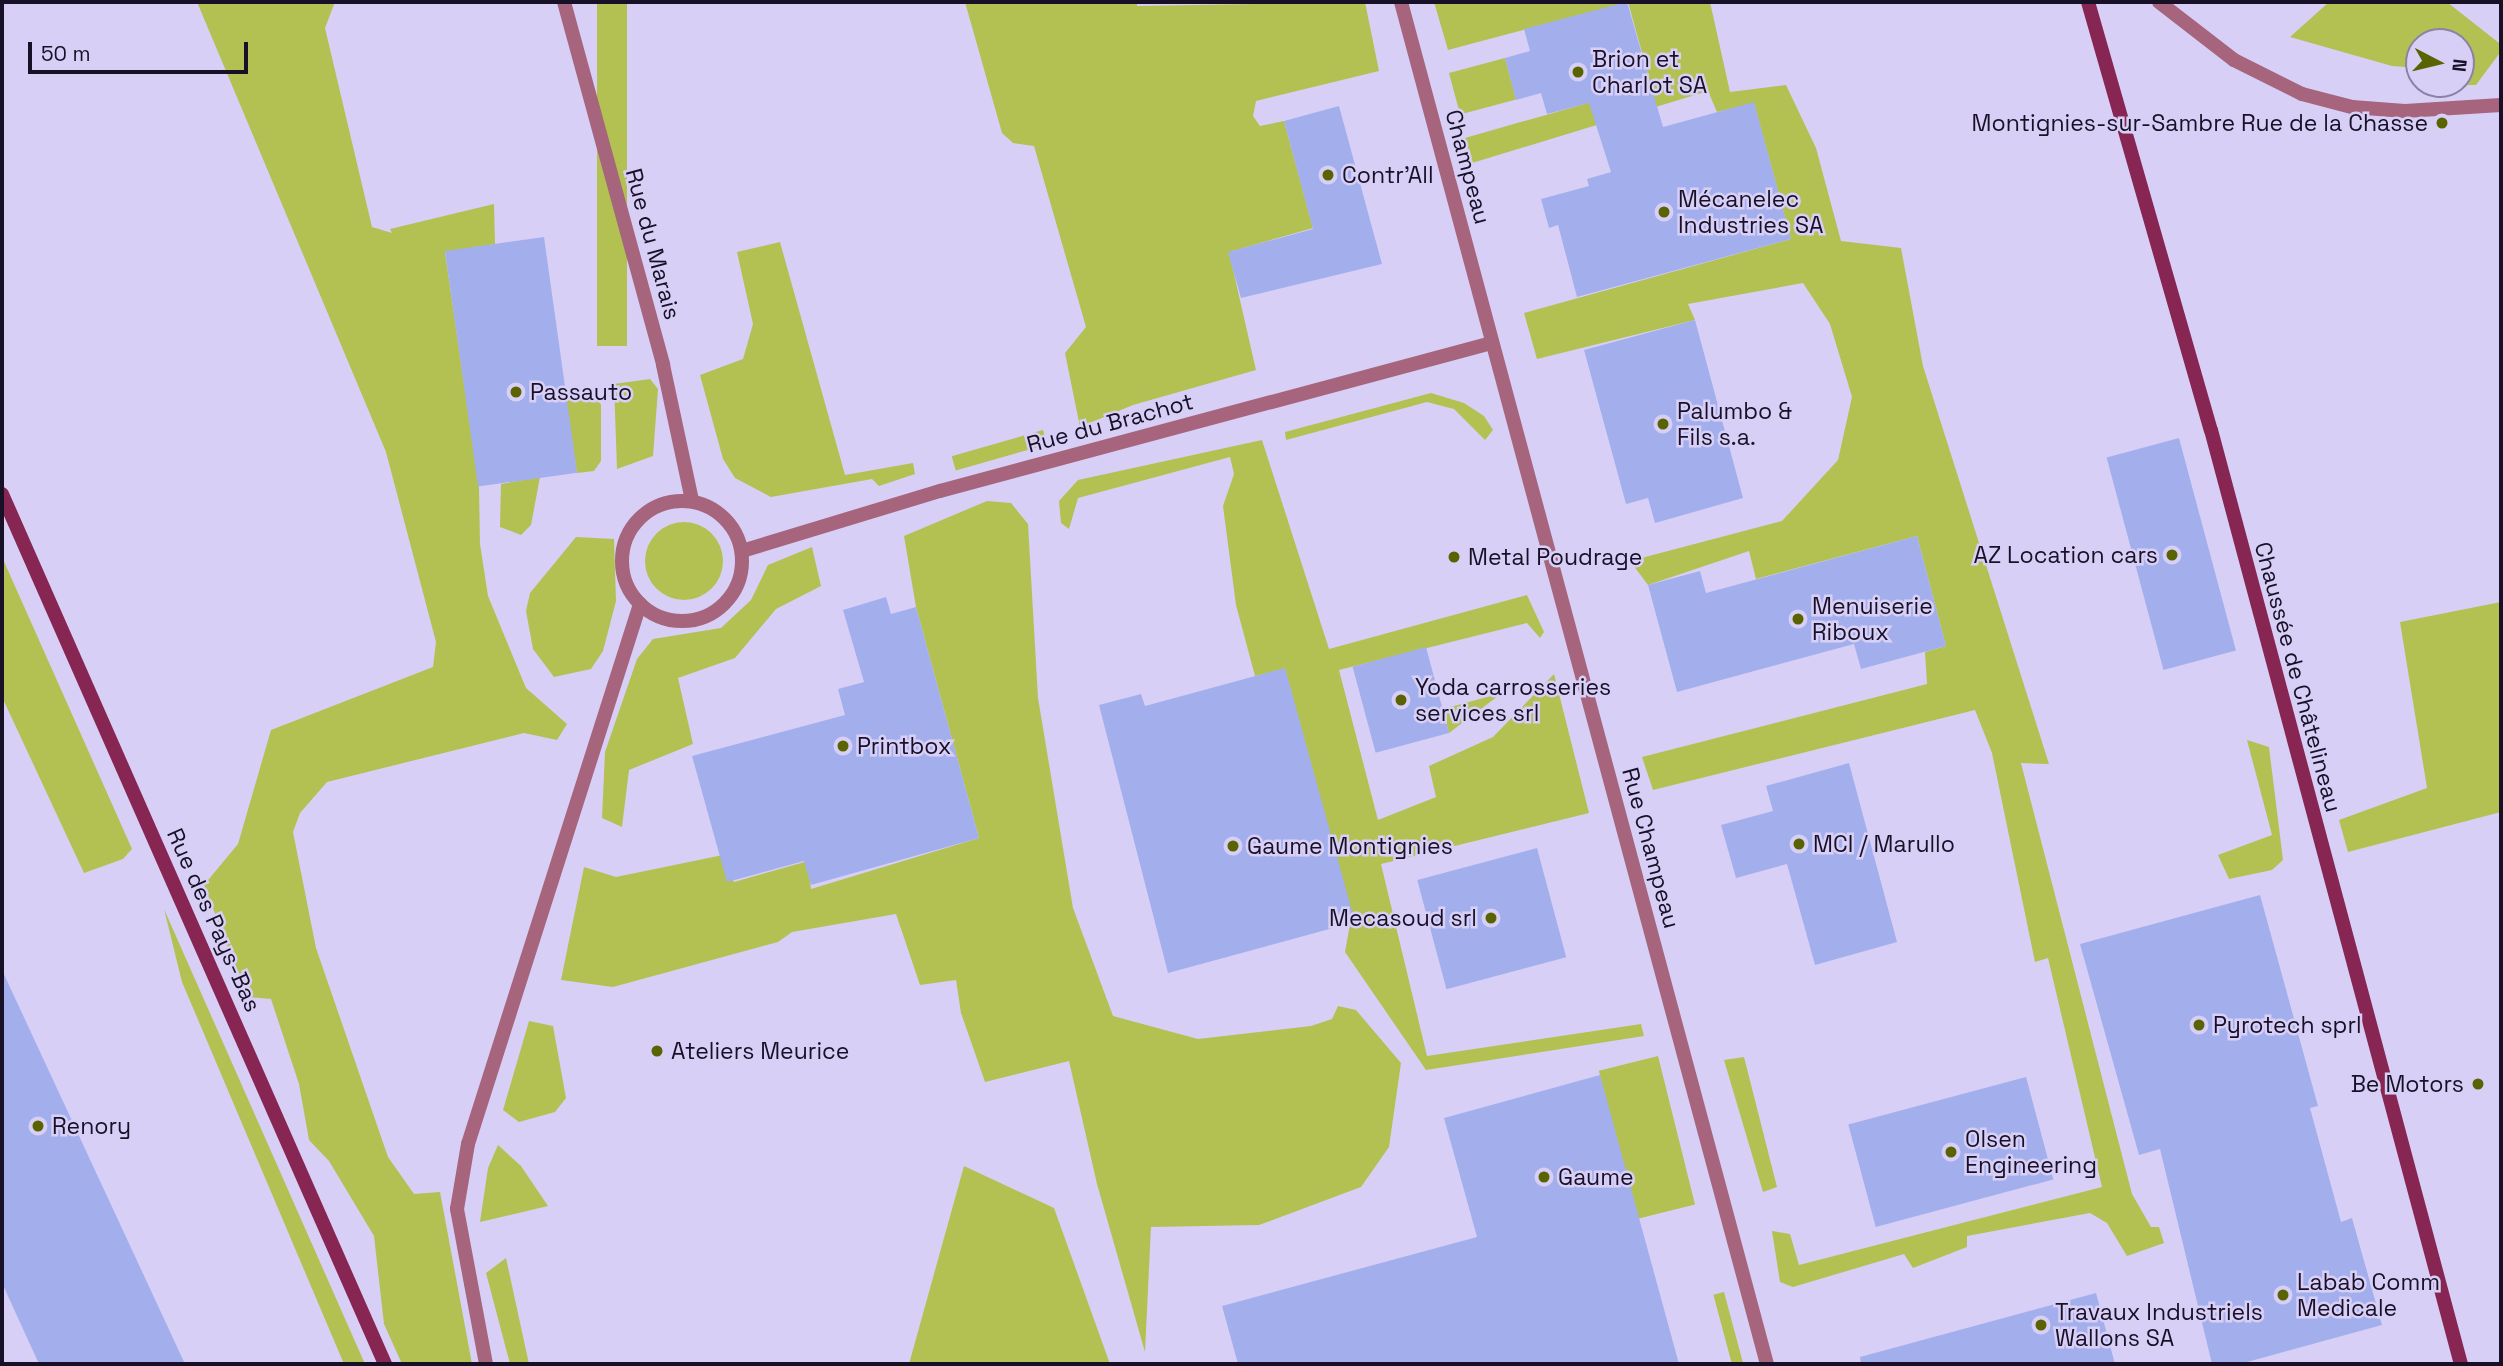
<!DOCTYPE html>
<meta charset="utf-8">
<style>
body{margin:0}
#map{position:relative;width:2503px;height:1366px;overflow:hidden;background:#d8cff6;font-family:"Space Grotesk",sans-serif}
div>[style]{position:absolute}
.green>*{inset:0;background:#b2c152;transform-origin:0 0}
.round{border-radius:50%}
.building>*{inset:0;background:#a3afed;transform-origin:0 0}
.street>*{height:14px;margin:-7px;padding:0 7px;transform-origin:7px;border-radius:7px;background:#a6647d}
.street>.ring{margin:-7px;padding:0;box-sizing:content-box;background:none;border:14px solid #a6647d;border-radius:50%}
.secondary>*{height:14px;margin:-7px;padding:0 7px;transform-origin:7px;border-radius:7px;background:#872653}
.dots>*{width:19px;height:19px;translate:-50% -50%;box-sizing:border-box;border:4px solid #d8cff6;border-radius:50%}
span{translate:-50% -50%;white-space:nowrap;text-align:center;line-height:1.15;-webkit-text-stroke:5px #d8cff6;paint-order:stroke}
.poi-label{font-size:23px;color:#171027}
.left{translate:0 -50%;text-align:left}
.right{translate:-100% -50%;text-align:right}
.street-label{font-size:23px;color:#171027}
.frame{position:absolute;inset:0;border:4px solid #171027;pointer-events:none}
.north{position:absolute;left:2405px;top:28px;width:70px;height:70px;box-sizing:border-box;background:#d8cff6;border:2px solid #8b83a3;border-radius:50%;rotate:97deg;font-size:19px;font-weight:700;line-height:28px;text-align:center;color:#171027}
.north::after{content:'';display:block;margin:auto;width:24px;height:32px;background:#5a6302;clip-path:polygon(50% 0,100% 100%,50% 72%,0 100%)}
.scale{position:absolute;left:28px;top:42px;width:220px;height:32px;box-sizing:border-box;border:4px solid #171027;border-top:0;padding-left:9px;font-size:21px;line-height:24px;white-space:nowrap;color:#171027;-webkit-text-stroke:5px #d8cff6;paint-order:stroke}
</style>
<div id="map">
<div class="green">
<i style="clip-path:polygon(197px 2px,335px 2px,325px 28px,372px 227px,392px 233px,390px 229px,494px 204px,495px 244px,445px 252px,479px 487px,480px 544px,488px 596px,526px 688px,567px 724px,557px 740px,524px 733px,327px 782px,300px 813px,293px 832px,316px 948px,388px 1157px,414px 1194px,440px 1192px,472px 1364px,402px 1364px,384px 1324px,374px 1236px,329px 1161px,309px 1140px,299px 1084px,271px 999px,247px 997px,204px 885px,238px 844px,271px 730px,433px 667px,436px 642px,386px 452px)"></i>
<i style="left:597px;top:2px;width:30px;height:344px"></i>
<i style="clip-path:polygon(965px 2px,1137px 2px,1137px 6px,1365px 2px,1379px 71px,1256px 101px,1253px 116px,1260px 126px,1284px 121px,1313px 228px,1229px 252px,1256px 370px,1133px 405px,1080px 427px,1065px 353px,1086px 327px,1034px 146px,1013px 143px,1002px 133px)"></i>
<i style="clip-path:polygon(1434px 2px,1710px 2px,1730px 92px,1786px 85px,1816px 148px,1841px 241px,1901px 248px,1923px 366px,2049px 764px,2021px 763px,2132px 1194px,2151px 1227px,2159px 1227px,2164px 1243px,2127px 1256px,2107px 1223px,2090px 1213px,1967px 1236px,1967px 1247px,1913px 1268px,1904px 1254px,1793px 1287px,1780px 1282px,1772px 1231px,1790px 1234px,1799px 1265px,2102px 1187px,2048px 958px,2035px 962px,1992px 753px,1975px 710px,1653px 790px,1642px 757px,1927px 684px,1925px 652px,1946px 646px,1917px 536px,1756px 579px,1749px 551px,1648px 585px,1630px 561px,1782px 521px,1838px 460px,1852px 397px,1830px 324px,1803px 283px,1688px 304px,1695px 320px,1537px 359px,1524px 313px,1791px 239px,1754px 103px,1717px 112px,1708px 91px,1472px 163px,1465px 138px,1651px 85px,1628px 2px,1448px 50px)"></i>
<i style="clip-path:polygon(2329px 2px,2447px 2px,2499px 43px,2499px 54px,2476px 85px,2464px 85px,2461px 42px,2419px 42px,2419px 68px,2392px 66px,2290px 37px)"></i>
<i style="left:1505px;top:58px;width:43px;height:58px;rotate:75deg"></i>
<i style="clip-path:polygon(780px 242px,845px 475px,913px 463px,915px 474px,879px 486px,872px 479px,771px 497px,735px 478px,723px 459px,700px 375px,743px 359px,753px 324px,737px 252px)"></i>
<i style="clip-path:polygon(650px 379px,658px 389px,653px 456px,617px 469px,614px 384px)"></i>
<i style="clip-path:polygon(593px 390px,601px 405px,601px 461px,594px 471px,577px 473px,565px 394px)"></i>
<i style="clip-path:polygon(1431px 393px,1464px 403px,1484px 416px,1493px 430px,1485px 440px,1454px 409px,1427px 402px,1286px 440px,1285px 432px)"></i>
<i style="left:1043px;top:430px;width:15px;height:95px;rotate:74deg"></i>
<i style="clip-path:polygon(1262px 440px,1329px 649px,1527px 595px,1544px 632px,1540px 638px,1527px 623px,1339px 670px,1378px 820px,1436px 797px,1429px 766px,1493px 737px,1554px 674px,1589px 813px,1381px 864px,1427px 1056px,1641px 1024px,1644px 1036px,1426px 1070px,1345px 952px,1350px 924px,1354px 922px,1285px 669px,1255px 676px,1236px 605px,1223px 506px,1234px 474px,1230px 457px,1078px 498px,1069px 529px,1061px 523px,1059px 501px,1078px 480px)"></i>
<i style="clip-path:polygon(540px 477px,531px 525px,521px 535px,500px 527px,501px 484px)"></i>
<i style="clip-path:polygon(987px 501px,1011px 503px,1028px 524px,1038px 698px,1073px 908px,1113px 1016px,1198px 1039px,1311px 1026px,1332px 1019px,1338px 1006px,1356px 1010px,1401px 1063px,1389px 1147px,1361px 1187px,1259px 1225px,1151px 1227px,1145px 1352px,1097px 1184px,1069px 1061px,985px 1082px,961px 1013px,956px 980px,920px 985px,896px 914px,792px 932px,778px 942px,613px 987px,561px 980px,584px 867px,616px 877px,723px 855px,734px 882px,808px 861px,811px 889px,979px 838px,916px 607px,904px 536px)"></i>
<i class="round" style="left:645px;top:522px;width:78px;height:78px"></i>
<i style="clip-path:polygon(576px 537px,614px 539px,616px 601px,603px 651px,591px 669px,554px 677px,533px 649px,526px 611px,530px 593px)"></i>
<i style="clip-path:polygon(812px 547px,821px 586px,776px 609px,735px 658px,678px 678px,693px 744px,629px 770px,622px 827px,602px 818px,605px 752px,637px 659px,653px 639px,721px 628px,751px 600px,768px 565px)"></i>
<i style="clip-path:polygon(2px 557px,132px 849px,123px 859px,84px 873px,2px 697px)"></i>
<i style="clip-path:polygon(2501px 602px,2501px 812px,2348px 852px,2339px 820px,2427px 788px,2400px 622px)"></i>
<i style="clip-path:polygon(1502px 693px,1449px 733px,1443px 709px)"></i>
<i style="clip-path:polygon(2247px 740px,2269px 747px,2283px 860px,2272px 870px,2229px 879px,2218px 855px,2272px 835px)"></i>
<i style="clip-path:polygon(164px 909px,365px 1364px,344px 1364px,182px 982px)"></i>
<i style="clip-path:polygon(529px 1021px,553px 1026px,566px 1098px,555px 1112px,519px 1122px,503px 1110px)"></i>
<i style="left:1658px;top:1056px;width:153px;height:61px;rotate:76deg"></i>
<i style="clip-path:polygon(1744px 1057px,1777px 1187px,1763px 1192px,1724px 1060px)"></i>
<i style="clip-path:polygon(498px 1145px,521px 1166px,548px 1206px,480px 1222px,488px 1168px)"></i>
<i style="clip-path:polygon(964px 1166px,1054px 1208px,1110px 1364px,909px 1364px)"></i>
<i style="clip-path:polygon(506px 1258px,529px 1364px,510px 1364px,486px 1273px)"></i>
<i style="left:1724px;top:1292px;width:74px;height:11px;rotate:75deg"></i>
</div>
<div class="building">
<i style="clip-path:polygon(1627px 2px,1663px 127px,1754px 102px,1791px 239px,1577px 297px,1558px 225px,1549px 228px,1541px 199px,1589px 186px,1587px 179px,1611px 172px,1589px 103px,1547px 114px,1541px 93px,1516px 100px,1505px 58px,1530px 51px,1524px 29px)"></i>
<i style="clip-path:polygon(1339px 106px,1382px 264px,1241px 298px,1228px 252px,1313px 229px,1284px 121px)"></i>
<i style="left:544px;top:237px;width:238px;height:100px;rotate:82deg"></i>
<i style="clip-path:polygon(1695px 320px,1743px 498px,1655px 523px,1648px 498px,1626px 504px,1584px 350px)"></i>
<i style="left:2179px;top:438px;width:220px;height:75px;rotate:75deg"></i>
<i style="clip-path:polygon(1917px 536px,1946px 646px,1861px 669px,1854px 644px,1677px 692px,1648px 585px,1700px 571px,1706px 593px)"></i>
<i style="clip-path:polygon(886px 597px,891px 614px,916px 607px,979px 838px,811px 885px,804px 861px,727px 882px,692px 756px,845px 715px,838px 689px,864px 682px,843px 610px)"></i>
<i style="left:1426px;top:647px;width:89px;height:76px;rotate:75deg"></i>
<i style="clip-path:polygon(1285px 668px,1355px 922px,1168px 973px,1099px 705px,1141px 694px,1145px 706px)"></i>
<i style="clip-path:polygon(1849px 763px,1897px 942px,1815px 965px,1787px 864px,1736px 878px,1721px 825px,1773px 811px,1766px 786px)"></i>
<i style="left:1537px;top:848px;width:113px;height:124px;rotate:75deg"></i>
<i style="clip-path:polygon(2260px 895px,2318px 1106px,2310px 1108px,2341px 1222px,2352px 1218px,2382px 1325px,2240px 1364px,2212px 1364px,2160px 1149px,2139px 1155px,2080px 944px)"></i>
<i style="clip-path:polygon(2px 970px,185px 1364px,39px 1364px,2px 1283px)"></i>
<i style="clip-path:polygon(1600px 1075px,1679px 1364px,1238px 1364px,1222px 1306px,1477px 1237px,1444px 1118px)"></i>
<i style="left:2026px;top:1077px;width:106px;height:184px;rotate:75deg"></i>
<i style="clip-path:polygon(2096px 1293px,2115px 1364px,1861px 1364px,1860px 1357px)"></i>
</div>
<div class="street">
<i style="left:564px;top:2px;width:376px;rotate:74.7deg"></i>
<i style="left:663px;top:365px;width:138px;rotate:77.9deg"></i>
<i style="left:1401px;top:2px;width:1410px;rotate:74.96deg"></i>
<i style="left:2159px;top:2px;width:95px;rotate:37.7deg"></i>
<i style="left:2234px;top:60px;width:76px;rotate:26.6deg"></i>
<i style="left:2302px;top:94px;width:52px;rotate:14.6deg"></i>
<i style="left:2352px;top:107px;width:53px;rotate:4.3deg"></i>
<i style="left:2405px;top:111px;width:96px;rotate:-3.6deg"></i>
<i class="ring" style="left:622px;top:501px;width:106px;height:106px"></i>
<i style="left:742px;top:551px;width:207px;rotate:-16.9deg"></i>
<i style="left:940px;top:491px;width:571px;rotate:-15.03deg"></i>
<i style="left:486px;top:1364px;width:158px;rotate:-100.6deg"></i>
<i style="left:457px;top:1209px;width:66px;rotate:-80.4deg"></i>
<i style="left:468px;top:1144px;width:567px;rotate:-72.33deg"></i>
</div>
<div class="secondary">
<i style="left:2088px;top:2px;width:445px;rotate:74deg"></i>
<i style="left:2211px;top:430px;width:967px;rotate:75.02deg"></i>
<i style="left:2px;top:494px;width:951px;rotate:66.24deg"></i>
</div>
<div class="dots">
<i style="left:1578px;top:72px;background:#5a6302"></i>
<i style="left:2442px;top:123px;background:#5a6302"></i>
<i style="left:1328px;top:175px;background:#5a6302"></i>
<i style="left:1664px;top:212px;background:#5a6302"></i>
<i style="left:516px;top:392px;background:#5a6302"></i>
<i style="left:1663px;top:424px;background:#5a6302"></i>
<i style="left:2172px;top:555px;background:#5a6302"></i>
<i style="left:1454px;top:557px;background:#5a6302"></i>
<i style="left:1798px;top:619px;background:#5a6302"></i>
<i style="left:1401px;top:700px;background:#5a6302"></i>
<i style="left:843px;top:746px;background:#5a6302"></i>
<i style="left:1799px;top:844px;background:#5a6302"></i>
<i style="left:1233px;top:846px;background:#5a6302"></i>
<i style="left:1491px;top:918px;background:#5a6302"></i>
<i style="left:2199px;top:1025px;background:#5a6302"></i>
<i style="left:657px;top:1051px;background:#5a6302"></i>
<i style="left:2478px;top:1084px;background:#5a6302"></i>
<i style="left:38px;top:1126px;background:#5a6302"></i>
<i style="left:1951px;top:1152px;background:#5a6302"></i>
<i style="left:1544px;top:1177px;background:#5a6302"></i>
<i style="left:2283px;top:1295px;background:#5a6302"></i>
<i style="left:2041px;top:1325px;background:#5a6302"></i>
</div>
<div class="poi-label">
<span class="left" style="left:1592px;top:72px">Brion et<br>Charlot SA</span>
<span class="right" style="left:2428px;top:123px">Montignies-sur-Sambre Rue de la Chasse</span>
<span class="left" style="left:1342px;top:175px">Contr'All</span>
<span class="left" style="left:1678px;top:212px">Mécanelec<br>Industries SA</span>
<span class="left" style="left:530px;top:392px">Passauto</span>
<span class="left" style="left:1677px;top:424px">Palumbo &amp;<br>Fils s.a.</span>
<span class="right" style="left:2158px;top:555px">AZ Location cars</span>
<span class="left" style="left:1468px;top:557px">Metal Poudrage</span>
<span class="left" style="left:1812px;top:619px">Menuiserie<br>Riboux</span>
<span class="left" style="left:1415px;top:700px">Yoda carrosseries<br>services srl</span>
<span class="left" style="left:857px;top:746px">Printbox</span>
<span class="left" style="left:1813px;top:844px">MCI / Marullo</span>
<span class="left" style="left:1247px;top:846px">Gaume Montignies</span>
<span class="right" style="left:1477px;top:918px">Mecasoud srl</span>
<span class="left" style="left:2213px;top:1025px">Pyrotech sprl</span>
<span class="left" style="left:671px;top:1051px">Ateliers Meurice</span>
<span class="right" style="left:2464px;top:1084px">Be Motors</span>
<span class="left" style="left:52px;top:1126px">Renory</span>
<span class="left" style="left:1965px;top:1152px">Olsen<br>Engineering</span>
<span class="left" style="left:1558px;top:1177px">Gaume</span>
<span class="left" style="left:2297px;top:1295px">Labab Comm<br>Medicale</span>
<span class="left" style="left:2055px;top:1325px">Travaux Industriels<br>Wallons SA</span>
</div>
<div class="street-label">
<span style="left:1468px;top:167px;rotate:75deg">Champeau</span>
<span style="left:653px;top:244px;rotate:75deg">Rue du Marais</span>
<span style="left:1110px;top:423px;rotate:-15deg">Rue du Brachot</span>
<span style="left:2298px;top:677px;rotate:75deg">Chaussée de Châtelineau</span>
<span style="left:1651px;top:848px;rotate:75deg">Rue Champeau</span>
<span style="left:214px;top:920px;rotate:66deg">Rue des Pays-Bas</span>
</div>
<div class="frame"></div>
<div class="north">N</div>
<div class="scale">50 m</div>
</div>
